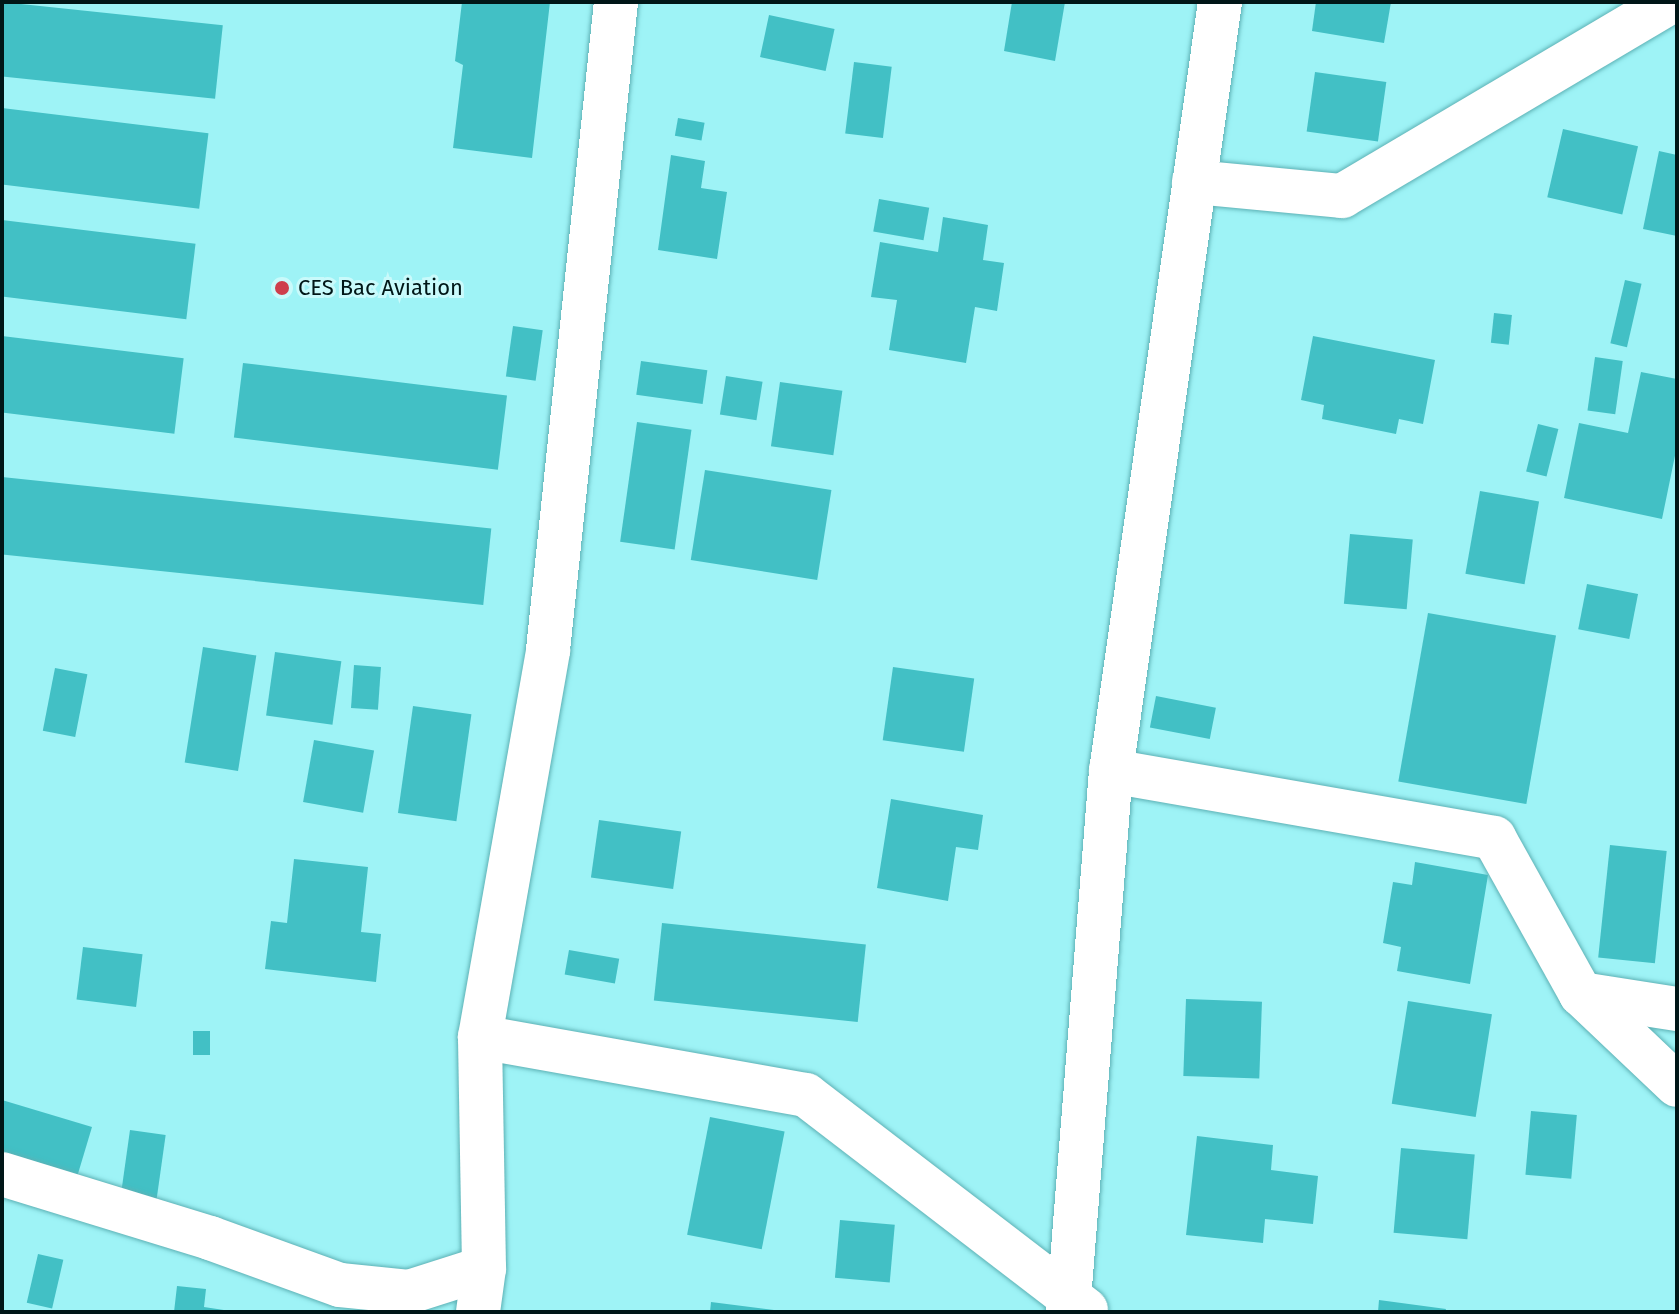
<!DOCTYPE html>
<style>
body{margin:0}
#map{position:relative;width:1679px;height:1314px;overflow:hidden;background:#9ef3f6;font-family:"Fira Sans",sans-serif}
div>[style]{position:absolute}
.building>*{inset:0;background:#42c0c5;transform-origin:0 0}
.roads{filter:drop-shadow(0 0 2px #5db1b5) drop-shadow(0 0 2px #5db1b5)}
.minor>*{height:44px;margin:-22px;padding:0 22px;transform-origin:22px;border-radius:22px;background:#fff}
.dots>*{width:22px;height:22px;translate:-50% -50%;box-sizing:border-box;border:4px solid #c9fafb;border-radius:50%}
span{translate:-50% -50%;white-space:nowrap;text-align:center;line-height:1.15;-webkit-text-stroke:6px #c9fafb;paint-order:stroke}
.poi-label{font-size:22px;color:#001617}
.left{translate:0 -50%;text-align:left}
.frame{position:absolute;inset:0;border:4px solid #001617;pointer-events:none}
</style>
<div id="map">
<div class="building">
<i style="left:2px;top:2px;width:222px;height:74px;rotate:6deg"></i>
<i style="clip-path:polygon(462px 2px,550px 2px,532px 158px,453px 148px,463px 65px,455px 61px)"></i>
<i style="clip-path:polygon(1012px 2px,1065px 2px,1055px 61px,1004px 51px)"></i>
<i style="clip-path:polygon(1316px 2px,1391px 2px,1384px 43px,1312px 31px)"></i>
<i style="left:769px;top:15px;width:67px;height:43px;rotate:12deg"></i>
<i style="left:854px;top:62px;width:38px;height:72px;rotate:7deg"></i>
<i style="left:1315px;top:72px;width:72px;height:60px;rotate:8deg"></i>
<i style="left:2px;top:108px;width:208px;height:76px;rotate:7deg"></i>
<i style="left:678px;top:118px;width:27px;height:18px;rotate:10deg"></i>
<i style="left:1563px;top:129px;width:77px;height:70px;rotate:13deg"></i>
<i style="clip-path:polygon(1659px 151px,1677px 155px,1677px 236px,1643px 229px)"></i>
<i style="clip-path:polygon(671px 155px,705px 161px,701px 188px,727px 192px,717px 259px,658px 250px)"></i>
<i style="left:879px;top:199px;width:51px;height:33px;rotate:10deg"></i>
<i style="clip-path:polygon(943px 217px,988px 225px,983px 260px,1004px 263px,997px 311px,975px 307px,966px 363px,889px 350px,897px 300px,871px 297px,880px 242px,938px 252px)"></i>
<i style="left:2px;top:220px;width:195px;height:76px;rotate:7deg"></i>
<i style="left:1625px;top:280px;width:17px;height:65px;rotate:13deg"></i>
<i style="left:1494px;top:313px;width:18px;height:30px;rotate:6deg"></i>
<i style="left:513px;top:326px;width:30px;height:51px;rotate:8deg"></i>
<i style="left:2px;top:336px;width:183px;height:76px;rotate:7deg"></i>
<i style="clip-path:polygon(1313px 336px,1435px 360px,1423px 424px,1399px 419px,1396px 434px,1322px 419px,1324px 405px,1301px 400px)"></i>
<i style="left:1595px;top:357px;width:28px;height:54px;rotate:8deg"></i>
<i style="left:641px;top:361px;width:67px;height:34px;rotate:8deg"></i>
<i style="left:243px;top:363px;width:266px;height:75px;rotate:7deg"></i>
<i style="clip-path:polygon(1641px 372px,1677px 379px,1677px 446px,1662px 519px,1564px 498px,1579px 423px,1628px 433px)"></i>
<i style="left:726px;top:376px;width:37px;height:39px;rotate:9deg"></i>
<i style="left:780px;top:382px;width:63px;height:65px;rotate:8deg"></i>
<i style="left:637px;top:422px;width:55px;height:121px;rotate:8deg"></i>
<i style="left:1538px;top:424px;width:21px;height:49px;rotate:14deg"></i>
<i style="left:705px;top:470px;width:128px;height:91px;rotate:9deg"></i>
<i style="left:2px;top:477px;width:492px;height:77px;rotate:6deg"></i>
<i style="left:1480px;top:491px;width:60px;height:84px;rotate:10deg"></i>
<i style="left:1350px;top:534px;width:63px;height:70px;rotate:5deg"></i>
<i style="left:1587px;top:584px;width:52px;height:46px;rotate:11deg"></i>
<i style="left:1428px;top:613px;width:130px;height:171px;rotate:10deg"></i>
<i style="left:203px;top:647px;width:54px;height:117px;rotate:9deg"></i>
<i style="left:275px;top:652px;width:67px;height:64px;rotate:8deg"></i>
<i style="left:354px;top:665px;width:27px;height:43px;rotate:4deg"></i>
<i style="left:893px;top:667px;width:82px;height:74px;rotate:8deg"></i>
<i style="left:55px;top:668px;width:33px;height:64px;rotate:11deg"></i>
<i style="left:1156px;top:696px;width:61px;height:32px;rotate:11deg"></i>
<i style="left:413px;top:706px;width:59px;height:108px;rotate:8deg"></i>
<i style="left:314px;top:740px;width:61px;height:63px;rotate:10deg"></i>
<i style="clip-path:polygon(891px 799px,983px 815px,978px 850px,956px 847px,948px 901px,877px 888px)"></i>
<i style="left:599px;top:820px;width:83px;height:58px;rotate:8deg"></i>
<i style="left:1610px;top:845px;width:57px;height:113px;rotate:6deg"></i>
<i style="clip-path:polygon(294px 859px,368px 867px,361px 932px,381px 934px,376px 982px,265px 969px,271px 921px,287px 923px)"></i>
<i style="clip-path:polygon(1415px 862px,1488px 875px,1470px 984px,1397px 971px,1401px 947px,1383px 943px,1393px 882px,1412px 885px)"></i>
<i style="left:662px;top:923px;width:205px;height:78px;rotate:6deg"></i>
<i style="left:83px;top:947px;width:60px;height:53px;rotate:7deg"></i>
<i style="left:569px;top:950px;width:51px;height:25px;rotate:10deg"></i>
<i style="left:1186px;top:999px;width:76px;height:77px;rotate:2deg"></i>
<i style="left:1408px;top:1001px;width:85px;height:104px;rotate:9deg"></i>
<i style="left:193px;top:1031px;width:17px;height:24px"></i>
<i style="clip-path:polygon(2px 1100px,92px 1127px,77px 1177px,2px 1155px)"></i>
<i style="left:1531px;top:1111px;width:46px;height:64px;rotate:5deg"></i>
<i style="left:710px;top:1117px;width:76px;height:120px;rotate:11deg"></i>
<i style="left:130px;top:1130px;width:36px;height:67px;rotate:8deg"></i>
<i style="clip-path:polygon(1197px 1136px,1273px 1145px,1271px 1170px,1318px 1176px,1313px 1224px,1265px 1219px,1263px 1243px,1186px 1235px)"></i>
<i style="left:1401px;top:1148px;width:74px;height:85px;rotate:5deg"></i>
<i style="left:840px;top:1220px;width:55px;height:58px;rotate:5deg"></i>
<i style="left:38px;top:1254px;width:26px;height:50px;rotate:13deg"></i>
<i style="clip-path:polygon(177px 1286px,206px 1289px,204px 1307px,237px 1312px,174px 1312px)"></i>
<i style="clip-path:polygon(1379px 1300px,1446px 1309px,1445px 1312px,1378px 1312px)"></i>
<i style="clip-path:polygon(711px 1302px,774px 1310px,774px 1312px,710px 1312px)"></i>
</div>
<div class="roads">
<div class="minor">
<i style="left:1194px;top:182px;width:149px;rotate:5.4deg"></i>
<i style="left:1342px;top:196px;width:381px;rotate:-30.6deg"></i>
<i style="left:1111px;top:771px;width:389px;rotate:9.9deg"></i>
<i style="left:1494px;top:838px;width:179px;rotate:60.9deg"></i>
<i style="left:1581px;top:994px;width:97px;rotate:8.9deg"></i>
<i style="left:1581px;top:994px;width:132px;rotate:43.5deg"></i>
<i style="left:480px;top:1037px;width:331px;rotate:10.1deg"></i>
<i style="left:806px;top:1095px;width:353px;rotate:37.5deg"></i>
<i style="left:2px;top:1174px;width:218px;rotate:17.1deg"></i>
<i style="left:210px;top:1238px;width:138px;rotate:19.9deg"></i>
<i style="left:340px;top:1285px;width:69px;rotate:5.8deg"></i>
<i style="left:409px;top:1292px;width:79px;rotate:-17.7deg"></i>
<i style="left:478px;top:1312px;width:44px;rotate:-82.2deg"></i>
<i style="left:484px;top:1268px;width:231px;rotate:-91deg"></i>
<i style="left:480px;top:1037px;width:393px;rotate:-80deg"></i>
<i style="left:548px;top:650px;width:652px;rotate:-84.01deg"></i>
<i style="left:1068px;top:1312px;width:543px;rotate:-85.46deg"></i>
<i style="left:1111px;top:771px;width:777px;rotate:-81.93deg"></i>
</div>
</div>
<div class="dots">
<i style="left:282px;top:288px;background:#ce3e4c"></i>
</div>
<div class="poi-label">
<span class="left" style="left:298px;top:288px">CES Bac Aviation</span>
</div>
<div class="frame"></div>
</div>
